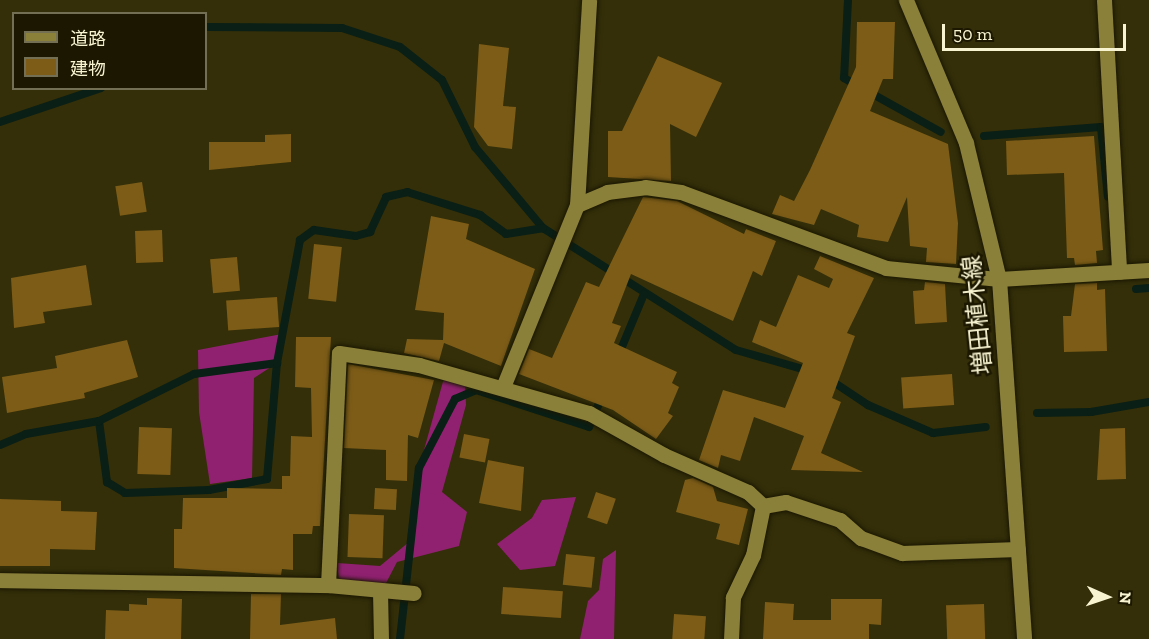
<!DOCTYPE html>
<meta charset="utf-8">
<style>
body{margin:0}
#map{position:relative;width:1149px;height:639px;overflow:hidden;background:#342f09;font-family:"Zilla Slab","Noto Sans JP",serif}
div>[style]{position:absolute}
.forest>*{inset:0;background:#902171}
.stream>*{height:8px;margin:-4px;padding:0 4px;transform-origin:4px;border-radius:4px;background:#0a1f15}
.building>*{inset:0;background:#7c5c17;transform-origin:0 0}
.roads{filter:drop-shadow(0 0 2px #1a1703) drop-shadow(0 0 2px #1a1703)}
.minor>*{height:15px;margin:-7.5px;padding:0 7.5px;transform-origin:7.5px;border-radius:7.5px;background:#8a803a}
span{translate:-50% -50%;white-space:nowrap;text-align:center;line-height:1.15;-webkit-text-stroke:5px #1b1700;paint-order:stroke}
.street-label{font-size:24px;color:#f8f4d1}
.legend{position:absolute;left:12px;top:12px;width:195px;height:78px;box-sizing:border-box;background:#1b1700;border:2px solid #736f54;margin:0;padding:8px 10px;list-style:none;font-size:18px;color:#f8f4d1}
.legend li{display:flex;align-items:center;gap:12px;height:30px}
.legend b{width:30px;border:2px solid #736f54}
.north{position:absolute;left:1077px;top:567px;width:60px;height:60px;-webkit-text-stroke:4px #1b1700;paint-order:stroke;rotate:93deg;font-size:16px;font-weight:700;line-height:24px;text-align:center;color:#f8f4d1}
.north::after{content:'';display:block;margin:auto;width:21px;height:27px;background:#f8f4d1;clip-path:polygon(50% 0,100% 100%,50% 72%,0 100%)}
.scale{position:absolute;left:942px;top:24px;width:184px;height:27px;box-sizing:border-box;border:3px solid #f8f4d1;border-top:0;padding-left:8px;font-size:18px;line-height:21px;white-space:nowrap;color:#f8f4d1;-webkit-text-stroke:4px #1b1700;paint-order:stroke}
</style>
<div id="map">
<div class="forest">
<i style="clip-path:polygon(282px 334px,277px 363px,254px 378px,252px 478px,210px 484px,199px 412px,198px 350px)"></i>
<i style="clip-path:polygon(444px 378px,465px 384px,466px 405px,442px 492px,467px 512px,459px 546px,397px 562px,385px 585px,339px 580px,337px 563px,380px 566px,409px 542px,419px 468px)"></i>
<i style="clip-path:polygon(576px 497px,555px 566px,520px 570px,497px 544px,532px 518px,542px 500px)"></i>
<i style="clip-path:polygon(616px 550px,614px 639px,580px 639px,588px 601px,599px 590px,603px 559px)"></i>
</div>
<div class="stream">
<i style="left:848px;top:0;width:78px;rotate:92.9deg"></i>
<i style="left:844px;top:78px;width:16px;rotate:30deg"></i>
<i style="left:206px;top:27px;width:136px;rotate:0.4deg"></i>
<i style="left:342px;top:28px;width:61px;rotate:18.1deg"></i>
<i style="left:400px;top:47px;width:53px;rotate:38.2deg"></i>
<i style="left:442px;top:80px;width:75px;rotate:63.8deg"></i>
<i style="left:475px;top:147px;width:106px;rotate:50deg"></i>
<i style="left:543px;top:228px;width:228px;rotate:32.3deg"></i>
<i style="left:736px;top:350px;width:76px;rotate:16deg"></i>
<i style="left:869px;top:92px;width:82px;rotate:29.1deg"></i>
<i style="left:0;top:122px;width:107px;rotate:-18.6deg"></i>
<i style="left:984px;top:136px;width:117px;rotate:-4.4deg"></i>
<i style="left:1101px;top:127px;width:70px;rotate:84.3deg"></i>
<i style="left:1136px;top:289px;width:13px;rotate:-4deg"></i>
<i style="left:619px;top:354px;width:65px;rotate:-67.4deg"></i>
<i style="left:829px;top:379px;width:47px;rotate:33.7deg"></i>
<i style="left:868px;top:405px;width:71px;rotate:23.3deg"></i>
<i style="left:933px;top:433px;width:53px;rotate:-6.5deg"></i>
<i style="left:1037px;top:413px;width:54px;rotate:-1.1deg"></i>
<i style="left:1091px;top:412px;width:59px;rotate:-9.8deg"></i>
<i style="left:99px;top:421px;width:62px;rotate:82.5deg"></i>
<i style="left:107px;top:482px;width:21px;rotate:31deg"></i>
<i style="left:125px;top:493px;width:84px;rotate:-2deg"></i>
<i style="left:209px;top:490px;width:59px;rotate:-10.7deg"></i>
<i style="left:267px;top:479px;width:116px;rotate:-85.1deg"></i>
<i style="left:0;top:445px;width:28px;rotate:-23deg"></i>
<i style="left:26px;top:434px;width:74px;rotate:-10.1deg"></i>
<i style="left:99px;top:421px;width:106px;rotate:-26.3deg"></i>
<i style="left:194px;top:374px;width:84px;rotate:-7.5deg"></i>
<i style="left:277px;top:363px;width:125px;rotate:-79.4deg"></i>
<i style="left:300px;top:240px;width:17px;rotate:-36deg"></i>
<i style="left:314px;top:230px;width:42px;rotate:8.1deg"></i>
<i style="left:356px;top:236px;width:15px;rotate:-16deg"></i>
<i style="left:370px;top:232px;width:38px;rotate:-65deg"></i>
<i style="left:386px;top:197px;width:22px;rotate:-13deg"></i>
<i style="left:407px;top:192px;width:77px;rotate:17.5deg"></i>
<i style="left:480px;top:215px;width:32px;rotate:36deg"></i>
<i style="left:506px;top:234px;width:37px;rotate:-9deg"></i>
<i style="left:400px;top:639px;width:172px;rotate:-83.7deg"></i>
<i style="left:419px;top:468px;width:78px;rotate:-62.4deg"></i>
<i style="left:455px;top:399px;width:23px;rotate:-23deg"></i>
<i style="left:476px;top:390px;width:119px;rotate:18.1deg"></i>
<i style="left:589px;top:427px;width:34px;rotate:-67deg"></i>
</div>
<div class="building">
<i style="clip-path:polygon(857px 22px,895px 22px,893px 79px,883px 79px,870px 111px,948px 144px,958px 223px,956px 264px,926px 262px,927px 248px,910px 246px,907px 197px,888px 242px,857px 237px,859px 225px,821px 209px,814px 225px,772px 214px,780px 195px,794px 201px,810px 170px,856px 67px)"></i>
<i style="clip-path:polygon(479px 44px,509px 48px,503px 106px,516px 107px,512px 149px,488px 146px,474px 127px)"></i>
<i style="clip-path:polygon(658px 56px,722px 83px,696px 137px,670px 124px,671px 181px,608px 177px,608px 131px,622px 131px)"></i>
<i style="clip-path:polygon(291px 134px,291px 162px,209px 170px,209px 142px,265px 142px,265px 135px)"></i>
<i style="clip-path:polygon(1094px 136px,1103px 250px,1096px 251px,1097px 263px,1075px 265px,1074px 258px,1067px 258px,1064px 173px,1007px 175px,1006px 141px)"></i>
<i style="left:142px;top:182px;width:30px;height:27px;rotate:81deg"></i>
<i style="clip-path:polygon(643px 197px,677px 201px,744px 234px,746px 229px,776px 241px,762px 276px,753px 271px,733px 321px,631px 274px,612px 323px,621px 326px,614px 343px,677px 372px,672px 383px,679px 387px,668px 413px,673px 416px,656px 439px,613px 410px,519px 374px,529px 349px,552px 358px,586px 282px,599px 287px)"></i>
<i style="clip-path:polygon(431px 216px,469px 224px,466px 239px,535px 269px,501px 366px,444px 343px,439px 361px,404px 353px,407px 339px,443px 340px,444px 313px,415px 310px)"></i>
<i style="left:162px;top:230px;width:32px;height:27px;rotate:88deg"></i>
<i style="left:314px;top:244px;width:28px;height:55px;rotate:6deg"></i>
<i style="clip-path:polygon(820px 256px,874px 278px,847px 333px,855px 336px,832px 398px,841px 402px,821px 453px,863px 472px,791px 470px,804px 436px,754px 417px,740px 461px,721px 455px,718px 468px,699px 460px,723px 390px,785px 408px,803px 363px,752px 342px,760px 320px,776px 327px,798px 275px,829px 288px,833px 279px,814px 269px)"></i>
<i style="left:237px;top:257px;width:34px;height:27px;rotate:85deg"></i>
<i style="clip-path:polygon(86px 265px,92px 305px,43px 312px,45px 323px,14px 328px,11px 278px)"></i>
<i style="clip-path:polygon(925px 282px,945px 284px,947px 322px,915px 324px,913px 291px,924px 290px)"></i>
<i style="clip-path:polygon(1097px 283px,1097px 290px,1105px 289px,1107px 351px,1064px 352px,1063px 316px,1071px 316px,1075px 284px)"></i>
<i style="left:277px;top:297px;width:30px;height:51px;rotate:86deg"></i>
<i style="clip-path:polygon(296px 337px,331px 337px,320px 526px,313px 526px,312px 534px,293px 534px,293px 570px,282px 569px,281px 575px,174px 568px,174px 529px,182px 529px,183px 498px,227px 498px,227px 488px,282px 489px,282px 476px,290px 476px,291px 436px,312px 437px,311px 388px,295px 387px)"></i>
<i style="clip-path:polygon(127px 340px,138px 377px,84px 393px,85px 398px,7px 413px,2px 377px,57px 368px,55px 356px)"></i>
<i style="clip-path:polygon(348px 364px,434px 380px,418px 438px,408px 435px,407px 481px,386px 480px,386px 450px,344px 448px)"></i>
<i style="left:952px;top:374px;width:31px;height:51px;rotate:86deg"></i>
<i style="left:139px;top:427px;width:33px;height:47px;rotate:2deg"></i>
<i style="clip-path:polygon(1125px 428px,1126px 479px,1097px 480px,1100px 429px)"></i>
<i style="left:464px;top:434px;width:26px;height:24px;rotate:11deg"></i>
<i style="clip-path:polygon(488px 460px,524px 467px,521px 511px,479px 503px)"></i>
<i style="clip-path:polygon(693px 478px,713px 487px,717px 501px,748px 509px,739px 545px,716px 539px,720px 524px,676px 512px,685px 480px)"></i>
<i style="left:375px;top:488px;width:22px;height:21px;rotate:3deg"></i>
<i style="left:596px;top:492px;width:21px;height:27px;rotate:19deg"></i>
<i style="clip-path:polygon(0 499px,61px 501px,61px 511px,97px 512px,95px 550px,50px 549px,50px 566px,0 566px)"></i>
<i style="left:349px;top:514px;width:35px;height:43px;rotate:2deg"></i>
<i style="left:566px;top:554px;width:29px;height:31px;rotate:6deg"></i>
<i style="left:503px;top:587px;width:60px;height:27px;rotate:4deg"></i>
<i style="clip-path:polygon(251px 594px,281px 594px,280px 625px,335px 618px,337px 639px,250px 639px)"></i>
<i style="clip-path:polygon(147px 598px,182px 599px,181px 639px,105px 639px,106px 610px,129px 611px,129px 604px,147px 605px)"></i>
<i style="clip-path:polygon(831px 599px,882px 599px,881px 625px,869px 624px,869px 639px,763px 639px,765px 602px,794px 604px,793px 620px,831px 620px)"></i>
<i style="left:984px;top:604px;width:35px;height:38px;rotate:88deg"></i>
<i style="left:674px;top:614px;width:32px;height:25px;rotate:4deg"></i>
</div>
<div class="roads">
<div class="minor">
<i style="left:906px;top:0;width:155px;rotate:67.2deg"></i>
<i style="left:966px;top:143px;width:140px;rotate:76.4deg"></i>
<i style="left:999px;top:279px;width:361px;rotate:86deg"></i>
<i style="left:1104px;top:0;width:272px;rotate:86.8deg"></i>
<i style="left:577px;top:205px;width:33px;rotate:-23deg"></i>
<i style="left:607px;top:192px;width:38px;rotate:-7deg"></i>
<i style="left:645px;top:187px;width:36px;rotate:8deg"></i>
<i style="left:681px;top:192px;width:219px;rotate:20.3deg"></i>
<i style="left:886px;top:268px;width:114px;rotate:5.6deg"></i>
<i style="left:999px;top:279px;width:150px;rotate:-3.4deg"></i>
<i style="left:503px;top:387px;width:196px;rotate:-67.9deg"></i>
<i style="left:577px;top:205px;width:205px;rotate:-86.6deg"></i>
<i style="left:763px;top:506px;width:23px;rotate:-10deg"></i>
<i style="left:786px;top:502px;width:57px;rotate:18.4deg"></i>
<i style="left:840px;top:520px;width:28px;rotate:41deg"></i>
<i style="left:861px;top:538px;width:44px;rotate:20.1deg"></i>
<i style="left:902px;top:553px;width:116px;rotate:-2deg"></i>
<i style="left:0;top:580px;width:328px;rotate:0.9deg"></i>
<i style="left:328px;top:585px;width:232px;rotate:-87.3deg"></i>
<i style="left:339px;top:353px;width:81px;rotate:8.5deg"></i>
<i style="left:419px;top:365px;width:177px;rotate:15.8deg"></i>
<i style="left:589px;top:413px;width:86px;rotate:29.2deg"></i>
<i style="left:664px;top:455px;width:92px;rotate:23.8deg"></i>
<i style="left:748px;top:492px;width:21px;rotate:43deg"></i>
<i style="left:763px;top:506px;width:50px;rotate:101.5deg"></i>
<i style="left:753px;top:555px;width:47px;rotate:115.5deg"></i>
<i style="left:733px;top:597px;width:42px;rotate:92.7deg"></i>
<i style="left:328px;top:585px;width:86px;rotate:5.3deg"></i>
<i style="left:380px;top:591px;width:48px;rotate:88.8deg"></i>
</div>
</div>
<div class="street-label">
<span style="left:977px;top:315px;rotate:-96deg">増田植木線</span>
</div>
<ul class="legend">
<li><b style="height:8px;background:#8a803a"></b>道路</li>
<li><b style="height:16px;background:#7c5c17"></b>建物</li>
</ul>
<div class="north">N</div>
<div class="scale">50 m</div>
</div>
